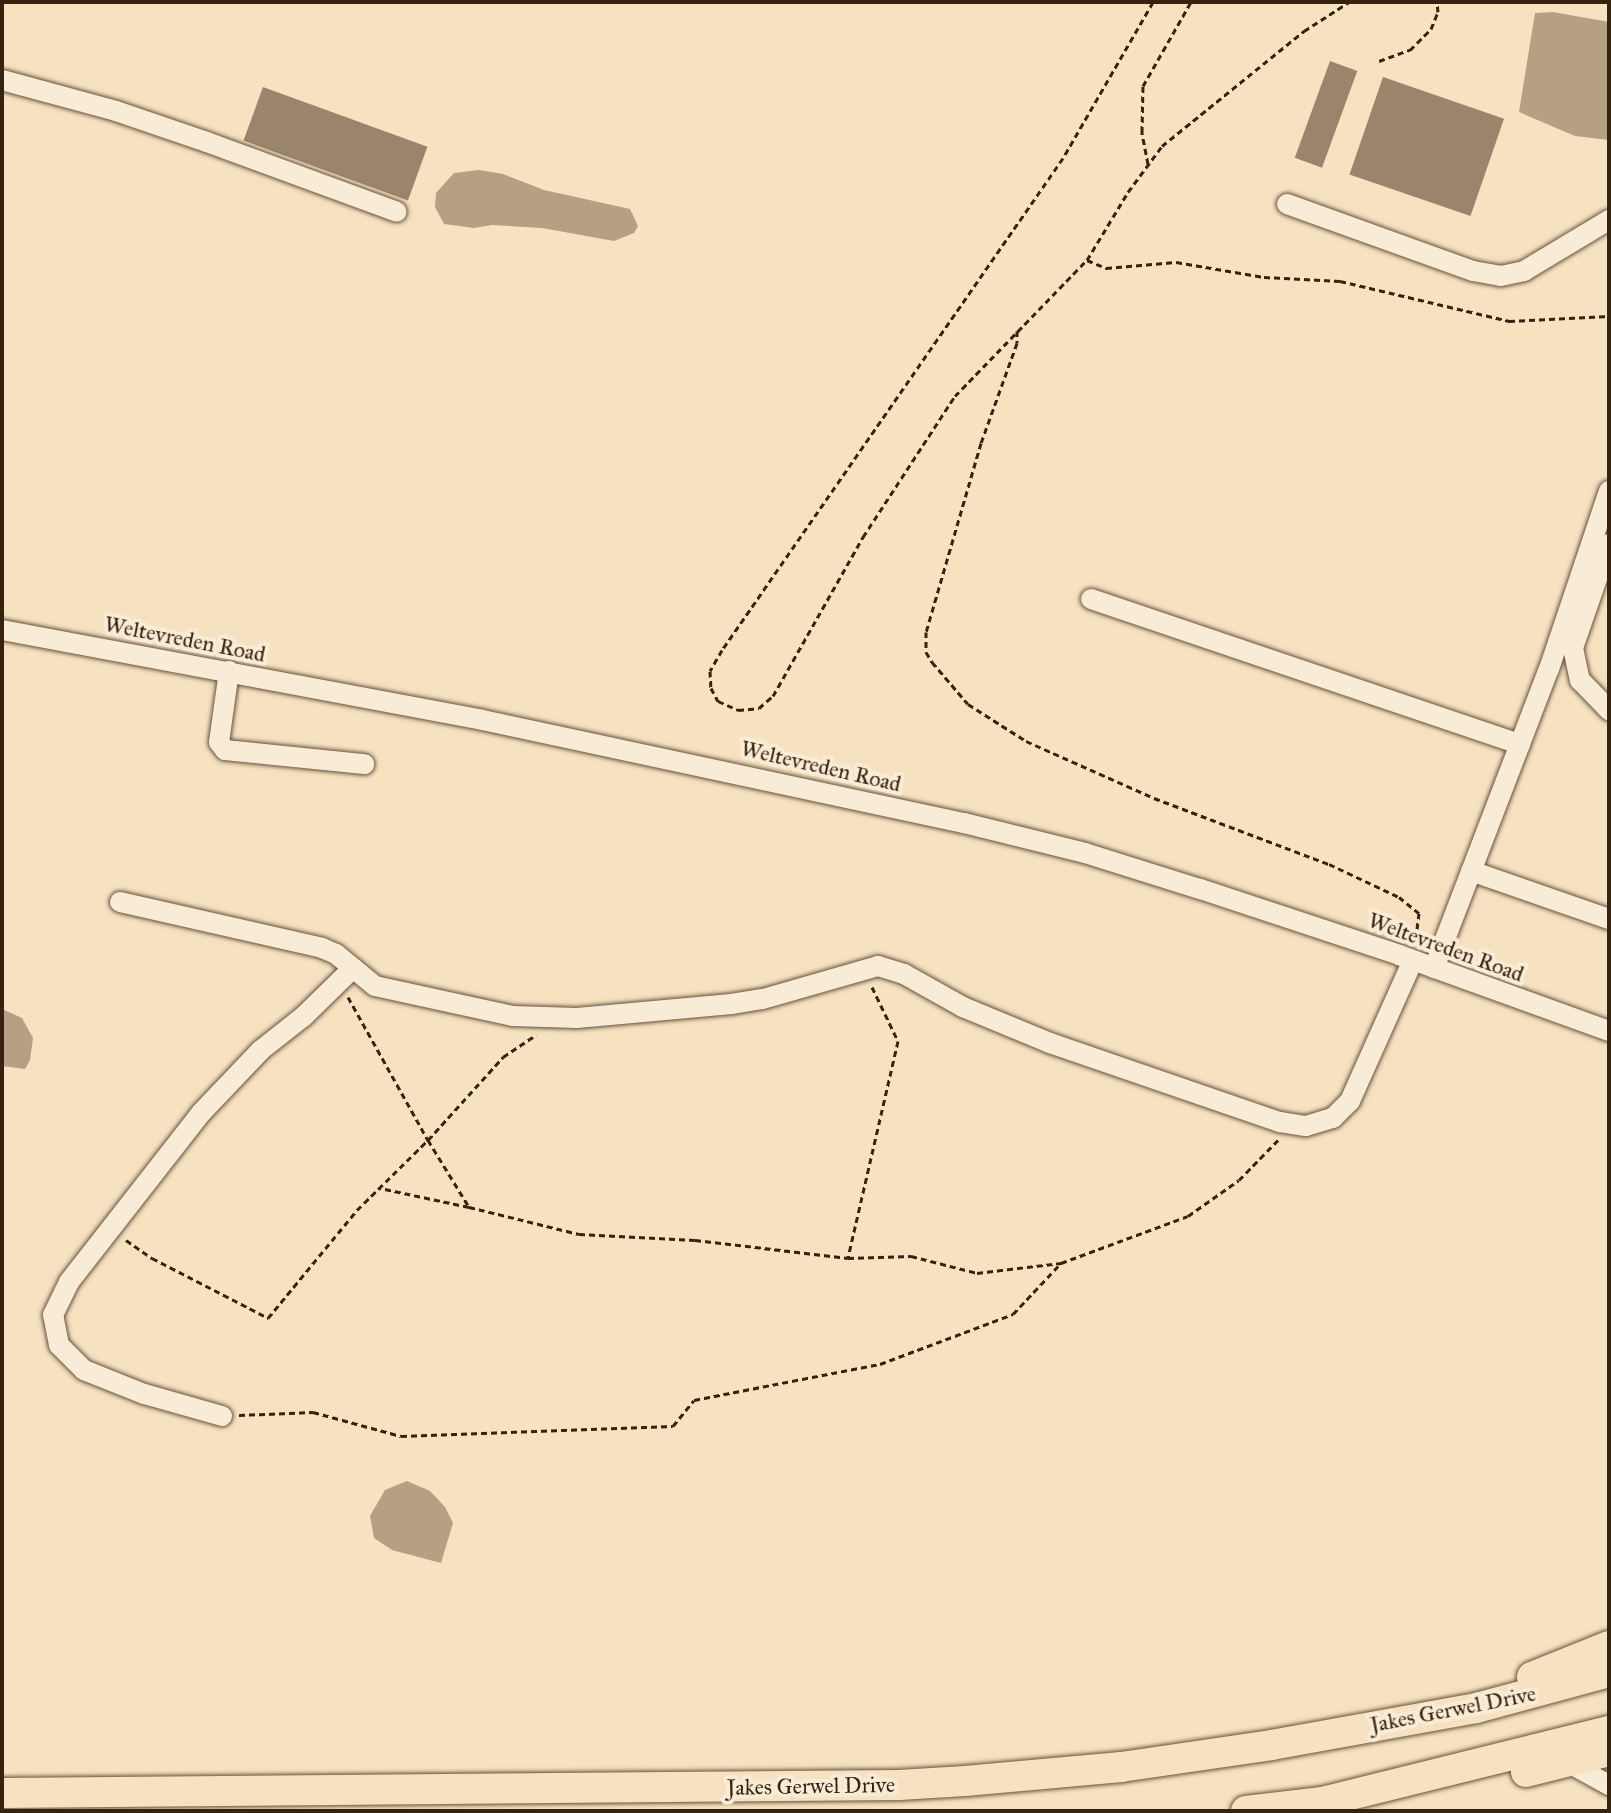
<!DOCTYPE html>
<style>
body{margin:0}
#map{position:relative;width:1611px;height:1813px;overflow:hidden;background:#f6e1c0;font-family:"IM FELL Great Primer",serif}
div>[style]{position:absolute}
.water>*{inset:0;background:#b5a084}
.building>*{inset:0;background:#9a856c;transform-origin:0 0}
.path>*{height:3px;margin-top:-1.5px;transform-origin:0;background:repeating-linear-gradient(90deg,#372210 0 6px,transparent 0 10px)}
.roads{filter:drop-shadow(0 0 2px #67523c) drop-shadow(0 0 2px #67523c)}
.minor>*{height:20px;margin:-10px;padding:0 10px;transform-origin:10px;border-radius:10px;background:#f9ecd6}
.highway>*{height:30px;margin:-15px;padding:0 15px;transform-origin:15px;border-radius:15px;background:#f6e1c0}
span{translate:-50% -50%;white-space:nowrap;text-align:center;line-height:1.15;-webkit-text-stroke:8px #f9ecd6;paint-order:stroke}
.street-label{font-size:22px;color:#372210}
.frame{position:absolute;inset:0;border:4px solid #372210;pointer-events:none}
</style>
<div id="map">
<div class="water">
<i style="clip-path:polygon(1553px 12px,1609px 22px,1609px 140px,1575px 136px,1519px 112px,1535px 13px)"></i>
<i style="clip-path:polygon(479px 170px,503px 174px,544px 190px,630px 209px,638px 226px,634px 233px,614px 241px,542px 228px,492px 225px,474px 228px,444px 224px,435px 207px,436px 193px,454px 173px)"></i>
<i style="clip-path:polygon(2px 1009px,22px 1018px,33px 1038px,30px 1060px,25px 1069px,2px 1066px)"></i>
<i style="clip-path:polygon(407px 1481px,430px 1491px,445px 1507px,453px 1523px,441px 1563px,392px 1550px,374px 1538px,370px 1516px,385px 1490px)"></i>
</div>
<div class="building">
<i style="left:1330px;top:61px;width:29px;height:103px;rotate:20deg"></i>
<i style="left:1383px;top:77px;width:128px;height:103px;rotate:19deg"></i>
<i style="left:263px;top:87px;width:175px;height:57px;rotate:20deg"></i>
</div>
<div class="path">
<i style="left:1153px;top:2px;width:180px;rotate:120deg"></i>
<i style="left:1063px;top:158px;width:599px;rotate:124.73deg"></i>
<i style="left:722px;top:650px;width:24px;rotate:120deg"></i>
<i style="left:710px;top:671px;width:17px;rotate:87deg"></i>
<i style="left:711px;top:688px;width:15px;rotate:62deg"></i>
<i style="left:718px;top:701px;width:22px;rotate:24deg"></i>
<i style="left:738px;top:710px;width:21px;rotate:-5deg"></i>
<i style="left:759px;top:708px;width:18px;rotate:-41deg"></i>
<i style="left:773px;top:696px;width:183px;rotate:-60.5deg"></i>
<i style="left:863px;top:537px;width:168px;rotate:-56.9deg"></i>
<i style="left:955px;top:396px;width:190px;rotate:-45.9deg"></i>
<i style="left:1087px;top:260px;width:79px;rotate:-58.9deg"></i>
<i style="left:1128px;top:192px;width:57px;rotate:-53.5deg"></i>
<i style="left:1162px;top:146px;width:183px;rotate:-39deg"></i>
<i style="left:1304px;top:31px;width:54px;rotate:-32.8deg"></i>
<i style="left:1379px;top:61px;width:33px;rotate:-20deg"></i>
<i style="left:1410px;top:50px;width:30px;rotate:-45deg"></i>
<i style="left:1431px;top:29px;width:18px;rotate:-68deg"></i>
<i style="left:1438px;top:12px;width:10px;rotate:-96deg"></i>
<i style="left:1148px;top:164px;width:33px;rotate:-101deg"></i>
<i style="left:1142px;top:132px;width:46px;rotate:-88.8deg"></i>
<i style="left:1143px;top:86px;width:97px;rotate:-60.3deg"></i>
<i style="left:1087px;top:260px;width:21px;rotate:23deg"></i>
<i style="left:1106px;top:268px;width:70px;rotate:-4.9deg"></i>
<i style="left:1176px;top:262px;width:89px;rotate:9.7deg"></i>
<i style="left:1264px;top:277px;width:76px;rotate:3deg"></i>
<i style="left:1340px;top:281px;width:174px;rotate:13.3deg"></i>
<i style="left:1509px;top:321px;width:100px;rotate:-2.9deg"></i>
<i style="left:1017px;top:331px;width:12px;rotate:90deg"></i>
<i style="left:1017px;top:343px;width:106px;rotate:109.8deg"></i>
<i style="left:981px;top:443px;width:197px;rotate:106.2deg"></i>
<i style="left:926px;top:632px;width:20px;rotate:90deg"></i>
<i style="left:926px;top:652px;width:12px;rotate:59deg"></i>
<i style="left:932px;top:662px;width:55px;rotate:49.4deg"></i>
<i style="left:968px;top:704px;width:69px;rotate:32.5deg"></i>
<i style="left:1026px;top:741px;width:140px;rotate:24deg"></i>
<i style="left:1154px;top:798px;width:187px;rotate:20.7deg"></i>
<i style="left:1329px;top:864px;width:77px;rotate:25.2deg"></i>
<i style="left:1399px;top:897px;width:26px;rotate:39deg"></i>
<i style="left:1419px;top:913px;width:31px;rotate:97deg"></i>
<i style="left:872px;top:987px;width:60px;rotate:64.3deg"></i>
<i style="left:898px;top:1041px;width:223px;rotate:103deg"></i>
<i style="left:848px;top:1258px;width:63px;rotate:-1.8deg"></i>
<i style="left:911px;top:1256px;width:68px;rotate:14.4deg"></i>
<i style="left:977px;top:1273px;width:85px;rotate:-6.8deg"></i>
<i style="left:1061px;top:1263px;width:135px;rotate:-20.3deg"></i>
<i style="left:1188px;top:1216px;width:62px;rotate:-35.2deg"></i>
<i style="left:1239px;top:1180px;width:57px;rotate:-45.7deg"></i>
<i style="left:348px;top:997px;width:164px;rotate:60.8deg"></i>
<i style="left:428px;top:1140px;width:112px;rotate:-47.9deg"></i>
<i style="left:503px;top:1057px;width:40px;rotate:-34deg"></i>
<i style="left:469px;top:1207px;width:113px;rotate:13.8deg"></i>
<i style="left:579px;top:1234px;width:116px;rotate:3deg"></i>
<i style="left:695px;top:1240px;width:154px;rotate:6.7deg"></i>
<i style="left:126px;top:1240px;width:32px;rotate:35deg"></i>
<i style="left:152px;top:1258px;width:131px;rotate:27.3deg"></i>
<i style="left:268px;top:1318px;width:140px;rotate:-50.5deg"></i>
<i style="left:357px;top:1210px;width:100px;rotate:-44.6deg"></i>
<i style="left:428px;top:1140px;width:79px;rotate:58.5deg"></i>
<i style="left:469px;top:1207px;width:91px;rotate:-167.9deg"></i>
<i style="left:239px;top:1415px;width:74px;rotate:-2.3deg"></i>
<i style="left:313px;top:1412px;width:91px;rotate:15.3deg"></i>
<i style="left:401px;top:1436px;width:272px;rotate:-2.1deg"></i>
<i style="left:673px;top:1426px;width:33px;rotate:-51deg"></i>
<i style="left:694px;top:1400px;width:189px;rotate:-11deg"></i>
<i style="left:880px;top:1364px;width:142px;rotate:-20.6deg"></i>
<i style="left:1013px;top:1314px;width:70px;rotate:-46.7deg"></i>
</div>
<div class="roads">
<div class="minor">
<i style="left:2px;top:80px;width:118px;rotate:15.2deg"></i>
<i style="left:116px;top:111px;width:96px;rotate:18.8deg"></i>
<i style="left:207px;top:142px;width:202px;rotate:20.2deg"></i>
<i style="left:1287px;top:204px;width:198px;rotate:19.8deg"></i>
<i style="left:1473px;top:271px;width:28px;rotate:10deg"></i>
<i style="left:1501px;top:276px;width:24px;rotate:-12deg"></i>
<i style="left:1524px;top:271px;width:99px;rotate:-31deg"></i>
<i style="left:1609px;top:544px;width:110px;rotate:109.1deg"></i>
<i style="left:1573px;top:648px;width:33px;rotate:78deg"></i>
<i style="left:1580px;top:680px;width:42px;rotate:46deg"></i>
<i style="left:1091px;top:599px;width:453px;rotate:18.7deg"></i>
<i style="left:2px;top:630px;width:489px;rotate:10.6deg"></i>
<i style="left:483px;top:720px;width:492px;rotate:12.1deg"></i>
<i style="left:964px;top:823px;width:125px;rotate:13.9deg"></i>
<i style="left:1085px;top:853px;width:121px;rotate:17.4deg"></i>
<i style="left:1200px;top:889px;width:210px;rotate:18.3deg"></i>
<i style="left:1399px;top:955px;width:223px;rotate:19.9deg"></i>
<i style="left:229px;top:671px;width:72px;rotate:98deg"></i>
<i style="left:219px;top:742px;width:10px;rotate:53deg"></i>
<i style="left:225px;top:750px;width:140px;rotate:5.8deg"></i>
<i style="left:1471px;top:871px;width:146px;rotate:19.2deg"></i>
<i style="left:120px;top:902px;width:207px;rotate:12.8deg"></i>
<i style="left:322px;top:948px;width:15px;rotate:23deg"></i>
<i style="left:336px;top:954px;width:50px;rotate:39.4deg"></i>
<i style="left:375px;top:986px;width:141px;rotate:12.3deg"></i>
<i style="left:513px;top:1016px;width:64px;rotate:1.8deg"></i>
<i style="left:577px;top:1018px;width:155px;rotate:-5.2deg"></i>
<i style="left:731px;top:1004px;width:32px;rotate:-9deg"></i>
<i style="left:763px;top:999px;width:120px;rotate:-16deg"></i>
<i style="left:878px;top:966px;width:27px;rotate:17deg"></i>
<i style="left:904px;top:974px;width:68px;rotate:29.2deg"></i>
<i style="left:963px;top:1007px;width:94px;rotate:22.5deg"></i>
<i style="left:1050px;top:1043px;width:243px;rotate:19deg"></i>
<i style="left:1280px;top:1122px;width:26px;rotate:9deg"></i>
<i style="left:1306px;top:1126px;width:28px;rotate:-17deg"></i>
<i style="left:1333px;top:1118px;width:24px;rotate:-45deg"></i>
<i style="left:1350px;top:1101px;width:154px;rotate:-65.9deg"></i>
<i style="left:1434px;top:968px;width:320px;rotate:-69deg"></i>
<i style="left:1549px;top:669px;width:188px;rotate:-71.4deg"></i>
<i style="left:222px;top:1416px;width:81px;rotate:-164.2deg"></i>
<i style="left:144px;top:1394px;width:65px;rotate:-158.2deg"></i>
<i style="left:84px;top:1370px;width:35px;rotate:-135deg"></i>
<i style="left:59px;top:1345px;width:31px;rotate:-101deg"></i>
<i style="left:53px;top:1315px;width:37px;rotate:-64deg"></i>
<i style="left:69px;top:1282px;width:214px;rotate:-52deg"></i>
<i style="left:201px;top:1113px;width:87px;rotate:-46.4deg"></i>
<i style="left:261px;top:1050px;width:53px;rotate:-38.2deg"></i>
<i style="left:303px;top:1017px;width:70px;rotate:-44.4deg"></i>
<i style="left:1569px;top:1763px;width:46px;rotate:28.8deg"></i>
</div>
<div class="highway">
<i style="left:1532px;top:1677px;width:83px;rotate:-21.9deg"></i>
<i style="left:1526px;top:1772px;width:86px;rotate:-14.2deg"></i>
<i style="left:2px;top:1793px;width:897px;rotate:-0.51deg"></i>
<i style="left:899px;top:1785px;width:66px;rotate:-3.5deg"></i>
<i style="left:965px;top:1781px;width:157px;rotate:-5.1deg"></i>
<i style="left:1121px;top:1767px;width:152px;rotate:-8.3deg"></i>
<i style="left:1271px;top:1745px;width:208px;rotate:-10.2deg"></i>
<i style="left:1476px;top:1708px;width:138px;rotate:-15.1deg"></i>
<i style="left:1246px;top:1811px;width:77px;rotate:-6.8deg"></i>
<i style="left:1322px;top:1802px;width:296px;rotate:-13.9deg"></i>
</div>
</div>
<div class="street-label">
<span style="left:185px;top:639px;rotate:11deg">Weltevreden Road</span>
<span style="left:821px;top:766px;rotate:13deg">Weltevreden Road</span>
<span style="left:1446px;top:947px;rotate:20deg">Weltevreden Road</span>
<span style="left:1453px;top:1709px;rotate:-11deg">Jakes Gerwel Drive</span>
<span style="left:811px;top:1786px;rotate:-1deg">Jakes Gerwel Drive</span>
</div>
<div class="frame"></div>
</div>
